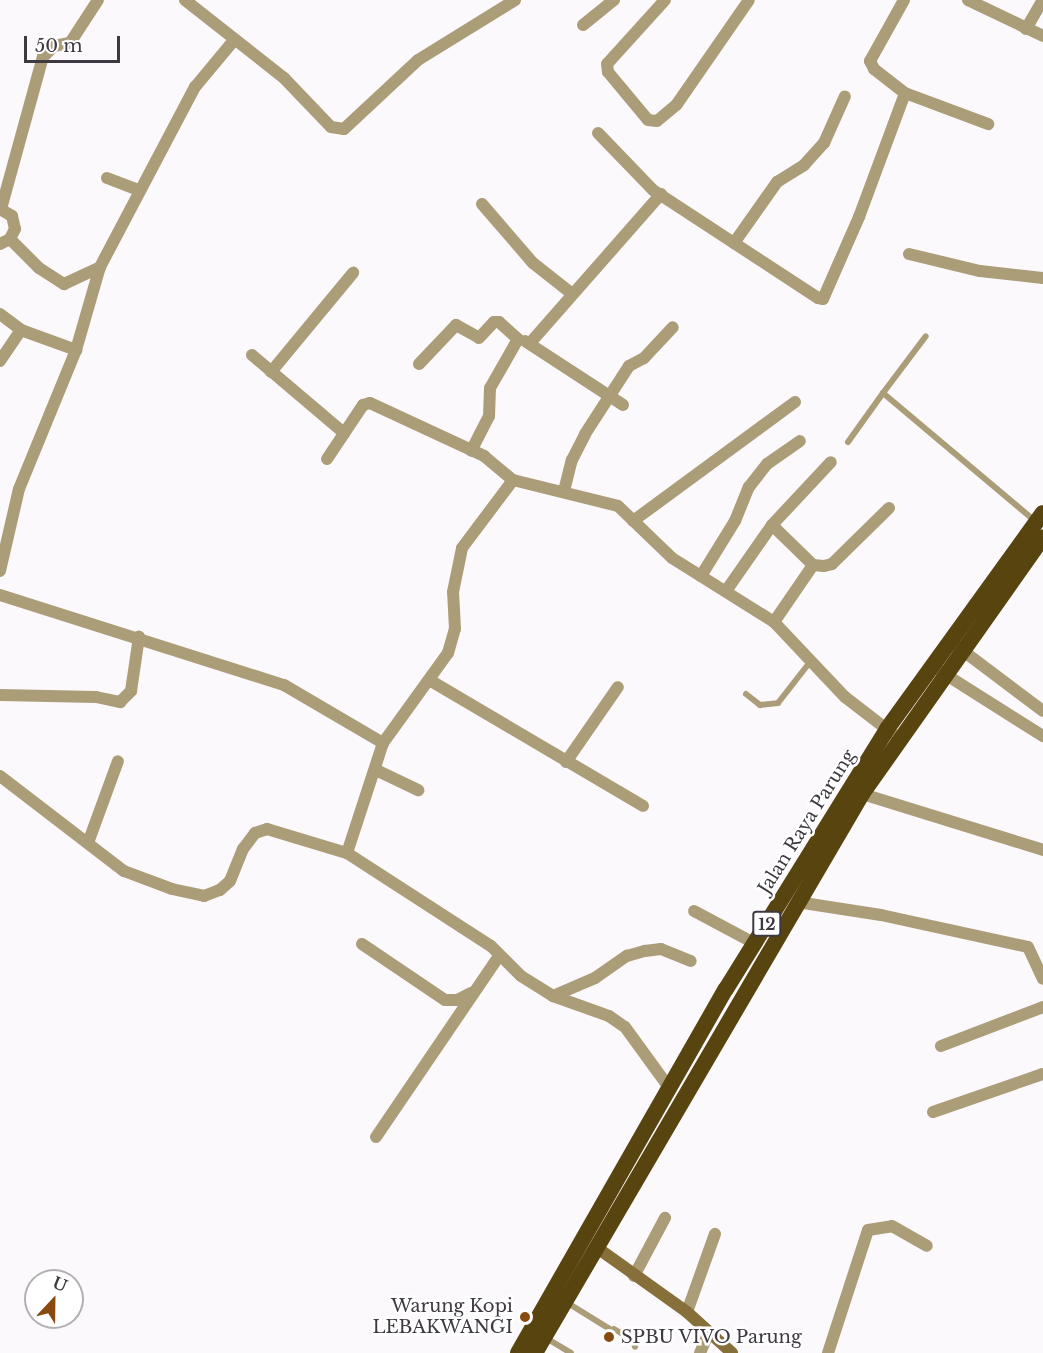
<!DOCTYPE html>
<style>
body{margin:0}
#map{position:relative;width:1043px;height:1353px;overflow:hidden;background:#fcf9fd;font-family:"Libre Baskerville",serif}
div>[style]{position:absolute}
.service>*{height:6px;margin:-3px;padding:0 3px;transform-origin:3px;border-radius:3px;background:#ac9d79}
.minor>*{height:12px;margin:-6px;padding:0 6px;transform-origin:6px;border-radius:6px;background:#ac9d79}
.secondary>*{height:12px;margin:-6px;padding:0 6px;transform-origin:6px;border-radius:6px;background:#866f39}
.trunk>*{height:16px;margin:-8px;padding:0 8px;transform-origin:8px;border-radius:8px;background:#58440e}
.dots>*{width:16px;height:16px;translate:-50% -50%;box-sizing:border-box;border:3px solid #fff;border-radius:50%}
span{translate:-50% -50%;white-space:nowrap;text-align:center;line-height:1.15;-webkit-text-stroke:5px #fff;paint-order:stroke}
.shield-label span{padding:2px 4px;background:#fff;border:2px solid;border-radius:4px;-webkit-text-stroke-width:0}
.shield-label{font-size:16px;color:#3f3a42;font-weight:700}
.street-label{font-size:18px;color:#3f3a42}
.poi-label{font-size:18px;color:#3f3a42}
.right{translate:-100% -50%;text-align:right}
.left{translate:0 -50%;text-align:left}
.north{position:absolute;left:24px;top:1269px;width:60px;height:60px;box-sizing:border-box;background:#fff;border:2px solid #b2b0b3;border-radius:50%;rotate:22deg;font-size:16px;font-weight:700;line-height:24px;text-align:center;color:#3f3a42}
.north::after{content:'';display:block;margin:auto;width:21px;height:27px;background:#894a0f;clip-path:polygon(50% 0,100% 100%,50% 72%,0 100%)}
.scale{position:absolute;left:24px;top:36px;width:96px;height:27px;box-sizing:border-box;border:3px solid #3f3a42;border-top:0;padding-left:8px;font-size:18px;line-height:21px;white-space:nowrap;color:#3f3a42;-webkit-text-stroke:4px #fff;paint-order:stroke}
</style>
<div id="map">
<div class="service">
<i style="left:883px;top:393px;width:71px;rotate:-53deg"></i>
<i style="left:848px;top:442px;width:60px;rotate:-54.5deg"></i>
<i style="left:883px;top:393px;width:200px;rotate:40.1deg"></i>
<i style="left:746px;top:694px;width:18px;rotate:38deg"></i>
<i style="left:760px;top:705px;width:18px;rotate:-6deg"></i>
<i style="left:778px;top:703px;width:52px;rotate:-52deg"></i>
<i style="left:566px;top:1302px;width:55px;rotate:31.7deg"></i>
<i style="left:614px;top:1329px;width:22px;rotate:30deg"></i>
<i style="left:633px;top:1340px;width:7px;rotate:74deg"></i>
<i style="left:546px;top:1338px;width:29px;rotate:31deg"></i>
</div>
<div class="minor">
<i style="left:185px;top:0;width:126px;rotate:38.2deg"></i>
<i style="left:284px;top:78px;width:68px;rotate:46.2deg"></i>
<i style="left:331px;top:127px;width:13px;rotate:9deg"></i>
<i style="left:344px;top:129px;width:101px;rotate:-43deg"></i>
<i style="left:418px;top:60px;width:114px;rotate:-31.7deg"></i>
<i style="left:665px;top:0;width:86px;rotate:132.2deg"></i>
<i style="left:607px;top:64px;width:8px;rotate:83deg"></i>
<i style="left:608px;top:72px;width:62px;rotate:50.2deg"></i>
<i style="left:648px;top:120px;width:9px;rotate:6deg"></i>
<i style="left:657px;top:121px;width:26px;rotate:-40deg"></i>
<i style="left:677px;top:104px;width:126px;rotate:-55.3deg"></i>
<i style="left:904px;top:0;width:70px;rotate:119.1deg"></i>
<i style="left:870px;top:61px;width:9px;rotate:63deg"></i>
<i style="left:874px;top:69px;width:39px;rotate:38deg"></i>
<i style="left:905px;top:93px;width:89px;rotate:20.5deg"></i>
<i style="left:968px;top:0;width:83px;rotate:25.6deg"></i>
<i style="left:583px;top:25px;width:40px;rotate:-39deg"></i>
<i style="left:1026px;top:29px;width:34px;rotate:-60deg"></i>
<i style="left:598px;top:133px;width:79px;rotate:46deg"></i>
<i style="left:653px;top:190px;width:197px;rotate:33.2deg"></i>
<i style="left:818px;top:298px;width:5px;rotate:11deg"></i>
<i style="left:823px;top:299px;width:90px;rotate:-66.3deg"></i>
<i style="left:859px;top:217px;width:132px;rotate:-69.6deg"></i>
<i style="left:107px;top:178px;width:34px;rotate:21deg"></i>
<i style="left:482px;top:204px;width:78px;rotate:49.2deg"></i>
<i style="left:533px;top:263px;width:48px;rotate:38.3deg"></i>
<i style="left:0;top:209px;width:14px;rotate:30deg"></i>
<i style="left:12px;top:216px;width:13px;rotate:77deg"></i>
<i style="left:15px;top:229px;width:11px;rotate:117deg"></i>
<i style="left:10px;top:239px;width:11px;rotate:153deg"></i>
<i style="left:1px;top:209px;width:158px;rotate:-74.6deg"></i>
<i style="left:43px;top:57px;width:16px;rotate:-45deg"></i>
<i style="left:54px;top:46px;width:16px;rotate:-11deg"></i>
<i style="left:70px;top:43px;width:51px;rotate:-56.9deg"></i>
<i style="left:10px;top:239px;width:41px;rotate:45deg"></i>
<i style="left:39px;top:268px;width:30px;rotate:33deg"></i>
<i style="left:64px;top:284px;width:40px;rotate:-25deg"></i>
<i style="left:734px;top:243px;width:75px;rotate:-54.8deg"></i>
<i style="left:777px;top:182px;width:32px;rotate:-32deg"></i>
<i style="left:804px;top:165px;width:30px;rotate:-48deg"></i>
<i style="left:824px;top:143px;width:51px;rotate:-65.9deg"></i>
<i style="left:909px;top:254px;width:73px;rotate:13.5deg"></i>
<i style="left:980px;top:271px;width:63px;rotate:6.3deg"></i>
<i style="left:0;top:314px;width:26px;rotate:37deg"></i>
<i style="left:21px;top:330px;width:59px;rotate:20deg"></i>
<i style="left:525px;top:341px;width:117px;rotate:33.1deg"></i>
<i style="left:531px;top:342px;width:197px;rotate:-48.7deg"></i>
<i style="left:252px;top:355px;width:121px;rotate:40.3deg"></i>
<i style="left:0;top:361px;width:37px;rotate:-56deg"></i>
<i style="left:419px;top:364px;width:54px;rotate:-46.5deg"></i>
<i style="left:456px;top:325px;width:26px;rotate:29deg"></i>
<i style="left:479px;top:338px;width:22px;rotate:-47deg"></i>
<i style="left:494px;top:322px;width:5px"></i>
<i style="left:499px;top:322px;width:25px;rotate:42deg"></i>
<i style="left:518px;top:339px;width:56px;rotate:119.7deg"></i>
<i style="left:490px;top:388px;width:28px;rotate:92deg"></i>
<i style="left:489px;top:416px;width:39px;rotate:117deg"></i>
<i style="left:271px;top:372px;width:129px;rotate:-50.4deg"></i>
<i style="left:327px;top:459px;width:65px;rotate:-56.3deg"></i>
<i style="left:363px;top:405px;width:7px;rotate:-16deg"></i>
<i style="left:370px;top:403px;width:126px;rotate:24.9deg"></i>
<i style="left:484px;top:456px;width:38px;rotate:40deg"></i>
<i style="left:564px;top:491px;width:32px;rotate:-76deg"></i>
<i style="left:572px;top:460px;width:29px;rotate:-63deg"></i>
<i style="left:585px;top:434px;width:81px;rotate:-57.1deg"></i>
<i style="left:629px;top:366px;width:17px;rotate:-28deg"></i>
<i style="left:644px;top:358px;width:42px;rotate:-46.9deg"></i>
<i style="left:633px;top:521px;width:201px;rotate:-36.3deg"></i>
<i style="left:772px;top:525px;width:57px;rotate:44.3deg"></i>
<i style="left:813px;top:565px;width:11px;rotate:5deg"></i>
<i style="left:824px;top:566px;width:8px;rotate:-14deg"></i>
<i style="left:832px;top:564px;width:80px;rotate:-44.5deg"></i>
<i style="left:0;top:571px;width:84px;rotate:-77deg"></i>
<i style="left:19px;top:489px;width:150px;rotate:-67.7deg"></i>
<i style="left:76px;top:350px;width:86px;rotate:-73.9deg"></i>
<i style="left:100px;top:267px;width:204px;rotate:-62.2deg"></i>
<i style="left:195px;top:87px;width:62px;rotate:-50.2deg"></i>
<i style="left:701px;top:576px;width:65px;rotate:-58.3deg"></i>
<i style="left:735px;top:521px;width:37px;rotate:-68deg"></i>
<i style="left:749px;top:487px;width:29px;rotate:-52deg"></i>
<i style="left:767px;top:464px;width:40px;rotate:-34.9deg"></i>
<i style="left:726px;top:591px;width:80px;rotate:-55.1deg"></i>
<i style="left:772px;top:525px;width:86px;rotate:-46.9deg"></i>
<i style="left:0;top:595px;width:298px;rotate:17.6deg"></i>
<i style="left:284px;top:685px;width:115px;rotate:30.4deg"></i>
<i style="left:774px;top:622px;width:69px;rotate:-55.6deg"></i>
<i style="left:958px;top:647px;width:106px;rotate:37deg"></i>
<i style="left:940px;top:671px;width:122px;rotate:32.3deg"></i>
<i style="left:431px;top:681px;width:246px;rotate:30.5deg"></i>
<i style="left:0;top:695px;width:96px;rotate:1.2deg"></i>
<i style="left:96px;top:697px;width:25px;rotate:12deg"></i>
<i style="left:120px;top:702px;width:16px;rotate:-45deg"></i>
<i style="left:131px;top:691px;width:55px;rotate:-81.6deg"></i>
<i style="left:566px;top:762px;width:91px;rotate:-55.3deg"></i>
<i style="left:376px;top:770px;width:47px;rotate:25.5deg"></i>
<i style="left:0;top:776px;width:156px;rotate:37.5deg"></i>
<i style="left:124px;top:871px;width:51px;rotate:20.6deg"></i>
<i style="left:172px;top:889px;width:33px;rotate:12deg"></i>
<i style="left:204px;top:896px;width:17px;rotate:-21deg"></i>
<i style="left:220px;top:890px;width:13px;rotate:-42deg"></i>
<i style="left:230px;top:881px;width:35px;rotate:-68deg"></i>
<i style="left:243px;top:849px;width:20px;rotate:-53deg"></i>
<i style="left:255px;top:833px;width:13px;rotate:-18deg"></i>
<i style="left:267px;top:829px;width:84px;rotate:16.7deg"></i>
<i style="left:347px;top:853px;width:171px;rotate:32.9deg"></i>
<i style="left:491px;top:946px;width:42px;rotate:45deg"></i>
<i style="left:521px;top:976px;width:38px;rotate:32deg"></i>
<i style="left:553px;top:996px;width:59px;rotate:19.7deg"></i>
<i style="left:609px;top:1016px;width:19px;rotate:35deg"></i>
<i style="left:625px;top:1027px;width:77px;rotate:54deg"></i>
<i style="left:856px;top:792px;width:196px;rotate:17.2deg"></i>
<i style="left:88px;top:843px;width:87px;rotate:-69.9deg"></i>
<i style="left:347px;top:853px;width:116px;rotate:-71.9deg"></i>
<i style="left:383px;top:743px;width:111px;rotate:-54.2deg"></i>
<i style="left:448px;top:653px;width:25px;rotate:-74deg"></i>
<i style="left:455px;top:629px;width:37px;rotate:-93deg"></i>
<i style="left:453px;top:592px;width:45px;rotate:-78.4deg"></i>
<i style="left:462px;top:548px;width:85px;rotate:-53.1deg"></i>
<i style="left:513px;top:480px;width:108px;rotate:13.9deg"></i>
<i style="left:618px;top:506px;width:75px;rotate:43.9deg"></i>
<i style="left:672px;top:558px;width:120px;rotate:32.1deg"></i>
<i style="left:774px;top:622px;width:103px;rotate:46.6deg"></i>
<i style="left:845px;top:697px;width:61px;rotate:37.6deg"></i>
<i style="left:797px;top:902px;width:85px;rotate:8.8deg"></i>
<i style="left:881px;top:915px;width:150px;rotate:12.3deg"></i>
<i style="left:1028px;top:947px;width:35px;rotate:65deg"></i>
<i style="left:694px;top:911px;width:68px;rotate:28.1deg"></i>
<i style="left:362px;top:944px;width:100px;rotate:34deg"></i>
<i style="left:445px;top:1000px;width:12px"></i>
<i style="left:457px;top:1000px;width:16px;rotate:-27deg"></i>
<i style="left:553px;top:996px;width:46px;rotate:-23.2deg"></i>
<i style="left:595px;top:978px;width:39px;rotate:-35deg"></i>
<i style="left:627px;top:956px;width:19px;rotate:-16deg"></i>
<i style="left:645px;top:951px;width:16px;rotate:-7deg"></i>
<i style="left:661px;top:949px;width:32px;rotate:22deg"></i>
<i style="left:941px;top:1046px;width:109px;rotate:-20.9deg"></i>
<i style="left:933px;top:1112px;width:116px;rotate:-19.1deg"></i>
<i style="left:376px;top:1137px;width:219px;rotate:-55.8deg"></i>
<i style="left:634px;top:1276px;width:66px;rotate:-61.9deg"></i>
<i style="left:687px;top:1312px;width:83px;rotate:-70.3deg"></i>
<i style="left:700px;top:1353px;width:23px;rotate:-67deg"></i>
<i style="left:828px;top:1353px;width:129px;rotate:-72deg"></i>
<i style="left:868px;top:1230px;width:24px;rotate:-9deg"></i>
<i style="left:892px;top:1226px;width:40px;rotate:29.7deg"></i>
</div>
<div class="secondary">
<i style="left:596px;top:1247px;width:112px;rotate:35.5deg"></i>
<i style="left:687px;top:1312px;width:61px;rotate:42.3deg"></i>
</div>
<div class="trunk">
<i style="left:518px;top:1353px;width:419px;rotate:-60.3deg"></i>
<i style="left:726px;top:989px;width:306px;rotate:-58.2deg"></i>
<i style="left:887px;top:729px;width:266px;rotate:-54.2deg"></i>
<i style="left:535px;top:1353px;width:648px;rotate:-59.67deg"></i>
<i style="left:862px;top:794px;width:314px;rotate:-54.8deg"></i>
</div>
<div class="dots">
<i style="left:525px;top:1317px;background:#894a0f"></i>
<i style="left:609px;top:1337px;background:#894a0f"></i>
</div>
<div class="shield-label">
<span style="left:767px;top:924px">12</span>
</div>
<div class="street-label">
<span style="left:807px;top:822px;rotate:-58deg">Jalan Raya Parung</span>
</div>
<div class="poi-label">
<span class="right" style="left:513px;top:1317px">Warung Kopi<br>LEBAKWANGI</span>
<span class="left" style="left:621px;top:1337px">SPBU VIVO Parung</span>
</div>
<div class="north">U</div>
<div class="scale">50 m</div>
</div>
